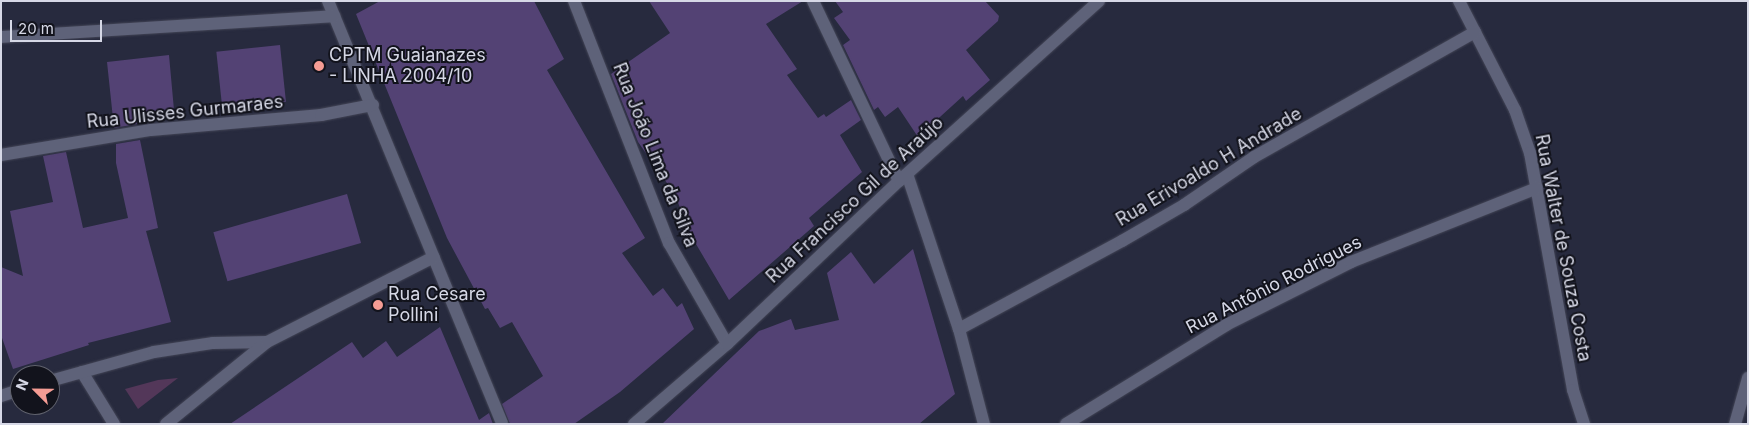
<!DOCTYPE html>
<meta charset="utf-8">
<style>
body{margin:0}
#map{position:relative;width:1749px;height:425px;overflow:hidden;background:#272a3e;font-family:Inter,sans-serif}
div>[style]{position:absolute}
.green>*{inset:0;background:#533759}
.building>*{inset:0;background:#534274;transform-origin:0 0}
.roads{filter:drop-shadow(0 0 1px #434556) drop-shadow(0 0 1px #434556)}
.street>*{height:12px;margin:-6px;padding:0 6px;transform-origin:6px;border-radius:6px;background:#5e6279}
.secondary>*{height:12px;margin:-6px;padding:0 6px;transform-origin:6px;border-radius:6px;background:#5e6279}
.dots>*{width:14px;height:14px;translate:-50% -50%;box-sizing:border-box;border:2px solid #12131c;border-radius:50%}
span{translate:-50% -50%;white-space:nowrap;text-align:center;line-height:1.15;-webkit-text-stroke:4px #12131c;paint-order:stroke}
.poi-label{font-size:18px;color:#d6d8e6}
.left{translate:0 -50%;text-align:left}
.street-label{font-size:18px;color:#d6d8e6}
.frame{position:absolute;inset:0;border:2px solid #d6d8e6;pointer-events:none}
.north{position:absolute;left:10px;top:365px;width:50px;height:50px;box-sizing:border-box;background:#12131c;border:1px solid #60626d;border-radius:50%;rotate:293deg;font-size:14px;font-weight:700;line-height:20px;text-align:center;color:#d6d8e6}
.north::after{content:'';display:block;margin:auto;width:18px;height:22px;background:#f59c94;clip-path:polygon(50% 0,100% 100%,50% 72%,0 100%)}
.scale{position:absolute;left:10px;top:20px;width:92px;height:22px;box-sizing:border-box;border:2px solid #d6d8e6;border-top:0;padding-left:6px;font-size:15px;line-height:18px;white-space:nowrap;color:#d6d8e6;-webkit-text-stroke:4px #12131c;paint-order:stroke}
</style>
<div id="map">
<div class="green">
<i style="clip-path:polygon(178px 378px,138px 409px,125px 389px,158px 380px)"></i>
</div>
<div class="building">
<i style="clip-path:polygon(380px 1px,534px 1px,564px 59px,547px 70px,645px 238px,622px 253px,653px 296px,663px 288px,677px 307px,682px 303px,694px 329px,620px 392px,574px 424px,510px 424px,502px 404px,543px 376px,512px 322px,500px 328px,488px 308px,485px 309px,447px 238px,356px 14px)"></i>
<i style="clip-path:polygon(649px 1px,803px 1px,766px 24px,797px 69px,787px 75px,818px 118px,824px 114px,826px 117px,851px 100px,861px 120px,840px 135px,862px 172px,809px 218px,814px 226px,729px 300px,693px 239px,674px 193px,638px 142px,611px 74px,670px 33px)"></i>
<i style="clip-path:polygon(835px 1px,985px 1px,999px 16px,998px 21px,966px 50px,990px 80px,966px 101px,963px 96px,918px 137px,898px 107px,885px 117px,878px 107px,874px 110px,843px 45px,850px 40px,834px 18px,843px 12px)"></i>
<i style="left:280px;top:45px;width:57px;height:64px;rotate:84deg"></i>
<i style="clip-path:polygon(169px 55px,174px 110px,135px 114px,137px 124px,114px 128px,107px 62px)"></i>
<i style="clip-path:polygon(140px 140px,158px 228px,146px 231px,171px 322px,88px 343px,89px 345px,13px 369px,1px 335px,1px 267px,23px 276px,10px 211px,53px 202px,43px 156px,66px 152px,83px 228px,128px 218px,116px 163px,116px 144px)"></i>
<i style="left:347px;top:194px;width:51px;height:139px;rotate:74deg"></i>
<i style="clip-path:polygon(913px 249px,955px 394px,919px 424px,662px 424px,759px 331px,791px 319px,795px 330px,839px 320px,827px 273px,851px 252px,874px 284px)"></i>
<i style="clip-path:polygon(440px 327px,479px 420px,489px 413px,493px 424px,230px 424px,352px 342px,363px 358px,386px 341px,397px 357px)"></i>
</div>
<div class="roads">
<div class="street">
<i style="left:328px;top:1px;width:457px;rotate:67.6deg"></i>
<i style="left:574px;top:1px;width:260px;rotate:68.6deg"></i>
<i style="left:669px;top:243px;width:116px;rotate:60.1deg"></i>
<i style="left:813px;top:1px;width:199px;rotate:64.5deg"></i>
<i style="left:1459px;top:1px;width:123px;rotate:62.8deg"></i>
<i style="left:1515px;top:110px;width:46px;rotate:70.8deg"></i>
<i style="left:1530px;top:153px;width:241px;rotate:79.7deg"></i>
<i style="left:1573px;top:390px;width:36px;rotate:72deg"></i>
<i style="left:1px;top:37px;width:334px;rotate:-3.6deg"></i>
<i style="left:1px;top:155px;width:152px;rotate:-9.5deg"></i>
<i style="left:151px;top:130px;width:171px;rotate:-5deg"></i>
<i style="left:321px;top:115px;width:53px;rotate:-10.9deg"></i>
<i style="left:907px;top:174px;width:163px;rotate:71.5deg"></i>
<i style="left:959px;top:329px;width:98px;rotate:75.3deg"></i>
<i style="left:959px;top:329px;width:185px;rotate:-28.4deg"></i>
<i style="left:1122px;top:241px;width:72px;rotate:-30.1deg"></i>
<i style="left:1184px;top:205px;width:85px;rotate:-34.4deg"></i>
<i style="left:1254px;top:157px;width:254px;rotate:-29.5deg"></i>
<i style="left:82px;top:372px;width:61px;rotate:58.4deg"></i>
<i style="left:50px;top:381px;width:108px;rotate:-15.6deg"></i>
<i style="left:154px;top:352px;width:60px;rotate:-8.7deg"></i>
<i style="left:213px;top:343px;width:54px;rotate:-1.1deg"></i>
<i style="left:1px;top:396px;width:20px;rotate:-18deg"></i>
<i style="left:166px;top:424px;width:130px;rotate:-39.1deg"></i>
<i style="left:267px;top:342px;width:187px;rotate:-27deg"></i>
<i style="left:634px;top:424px;width:123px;rotate:-40.7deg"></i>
<i style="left:727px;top:344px;width:237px;rotate:-43.5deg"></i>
<i style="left:899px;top:181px;width:269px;rotate:-42deg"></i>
<i style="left:1066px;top:424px;width:188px;rotate:-31.7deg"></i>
<i style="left:1226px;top:325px;width:140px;rotate:-26.7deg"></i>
<i style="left:1351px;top:262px;width:200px;rotate:-21.7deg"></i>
</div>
<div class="secondary">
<i style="left:1735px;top:424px;width:48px;rotate:-74.2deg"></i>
</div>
</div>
<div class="dots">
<i style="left:319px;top:66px;background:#f59c94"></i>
<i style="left:378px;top:305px;background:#f59c94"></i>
</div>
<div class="poi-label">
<span class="left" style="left:329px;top:66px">CPTM Guaianazes<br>- LINHA 2004/10</span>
<span class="left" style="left:388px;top:305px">Rua Cesare<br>Pollini</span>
</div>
<div class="street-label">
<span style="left:185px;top:112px;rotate:-6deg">Rua Ulisses Gurmaraes</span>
<span style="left:655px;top:155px;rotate:68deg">Rua João Lima da Silva</span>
<span style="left:1209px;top:167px;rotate:-31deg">Rua Erivoaldo H Andrade</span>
<span style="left:855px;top:200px;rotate:-43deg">Rua Francisco Gil de Araújo</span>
<span style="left:1563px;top:248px;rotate:79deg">Rua Walter de Souza Costa</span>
<span style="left:1274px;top:285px;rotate:-27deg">Rua Antônio Rodrigues</span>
</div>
<div class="frame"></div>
<div class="north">N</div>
<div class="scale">20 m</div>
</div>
